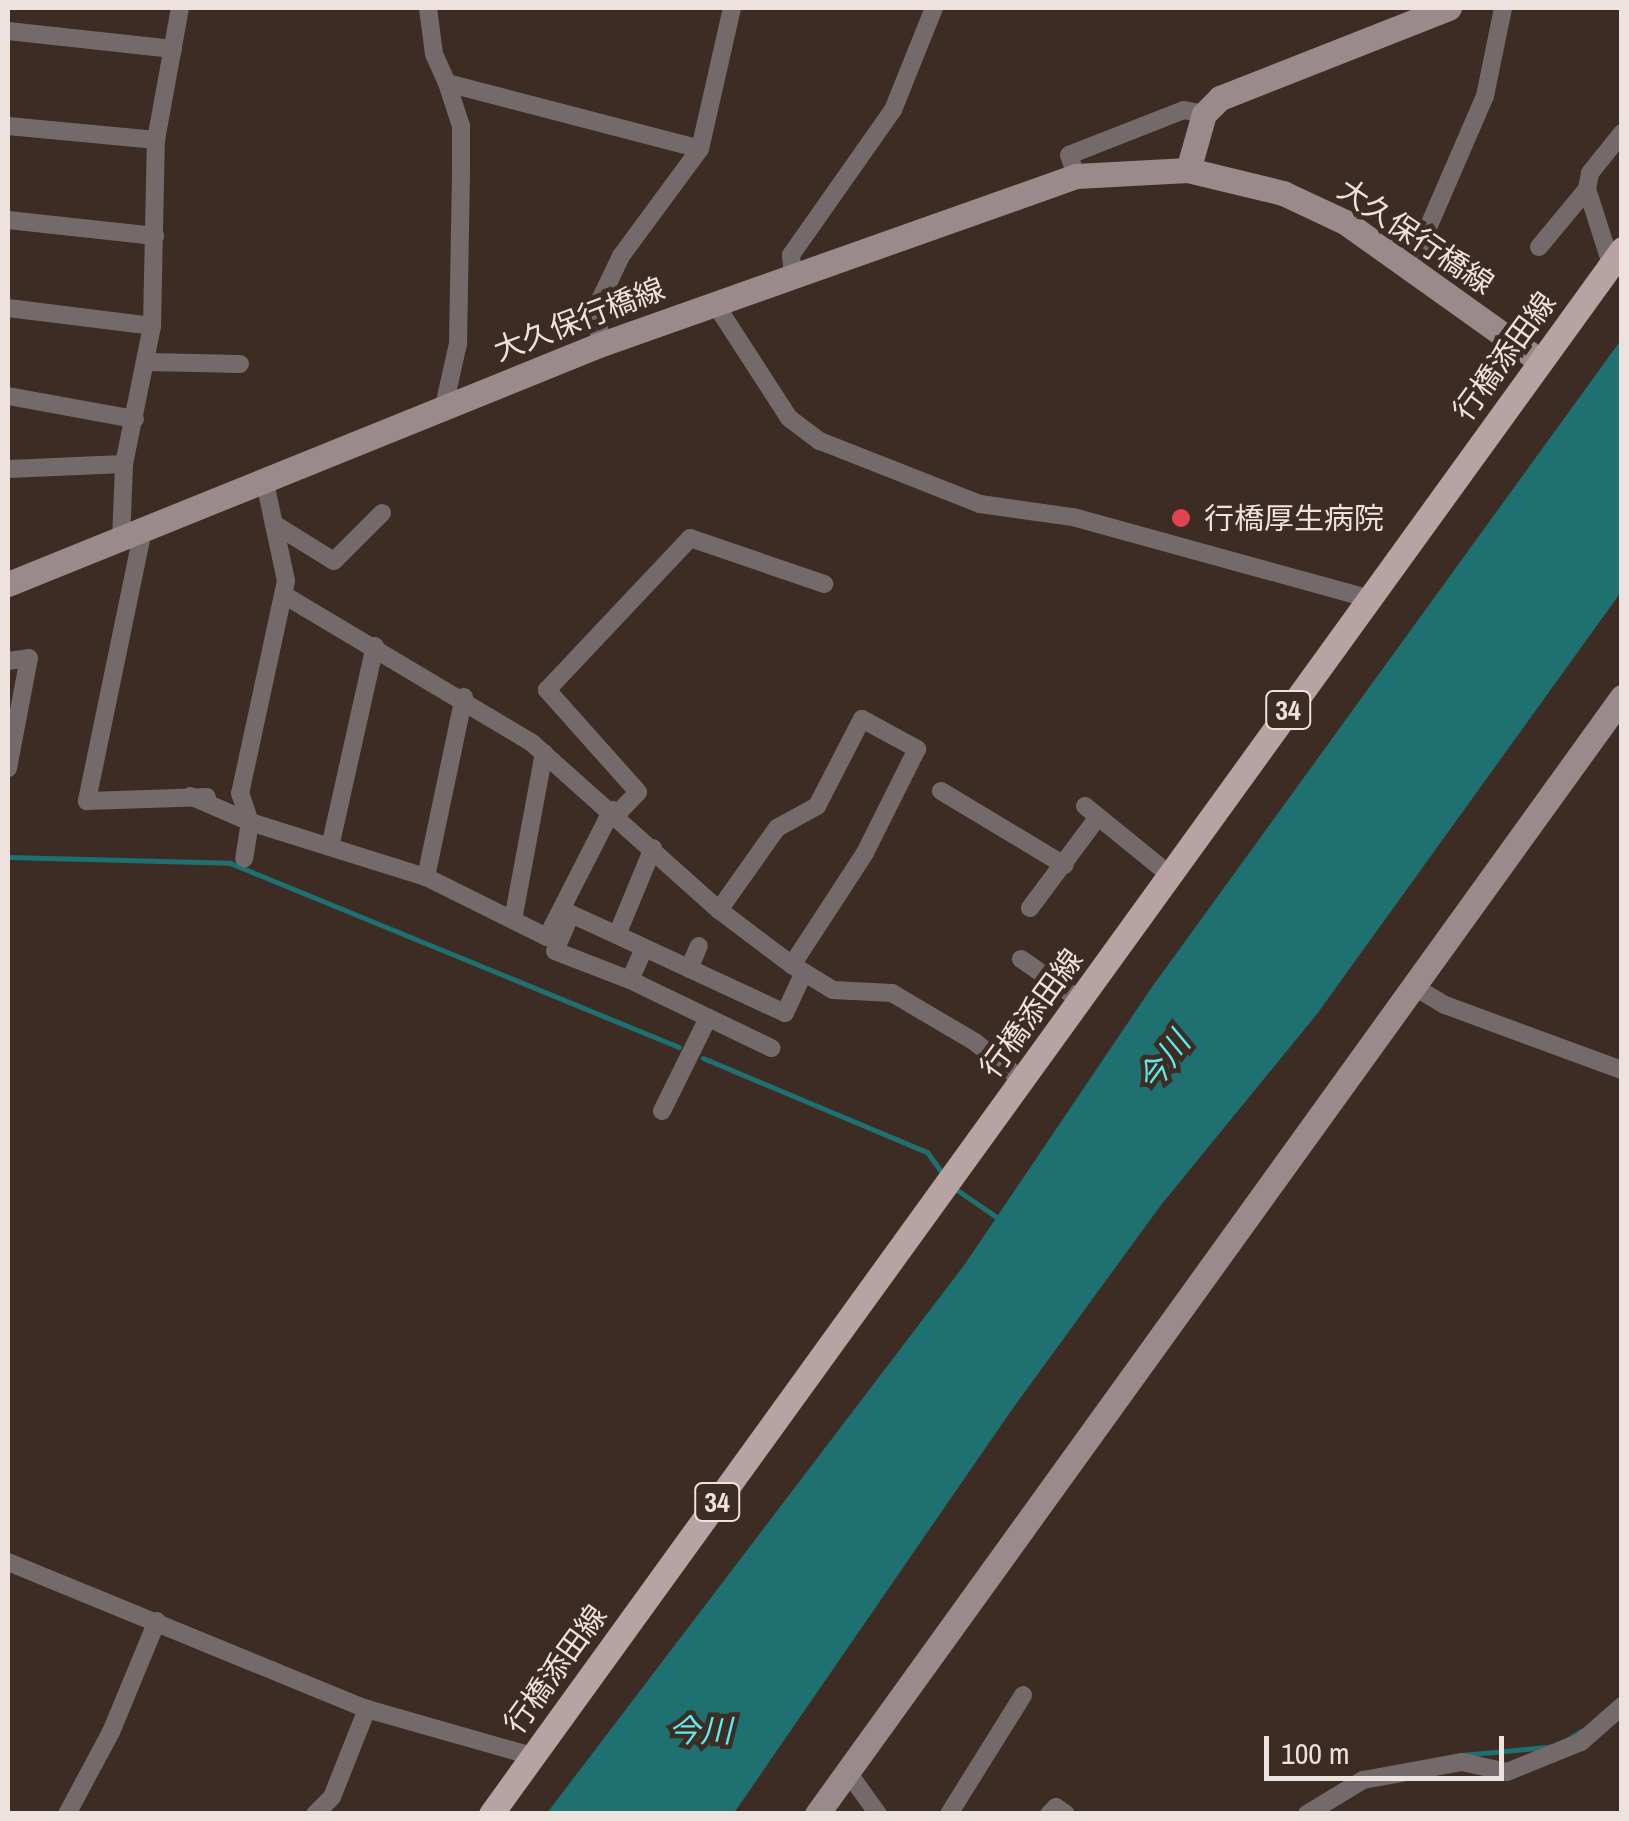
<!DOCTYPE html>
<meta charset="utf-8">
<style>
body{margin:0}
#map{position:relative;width:1629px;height:1821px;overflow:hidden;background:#3d2c24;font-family:"Archivo Narrow","Noto Sans JP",sans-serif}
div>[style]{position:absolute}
.water>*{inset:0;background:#1f7070}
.stream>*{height:5px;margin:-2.5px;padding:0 2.5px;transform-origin:2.5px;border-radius:2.5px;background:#1f7070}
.street>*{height:18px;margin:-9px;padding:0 9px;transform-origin:9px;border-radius:9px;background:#746a6b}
.secondary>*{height:25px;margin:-12.5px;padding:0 12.5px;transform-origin:12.5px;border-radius:12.5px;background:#9a8a8b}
.primary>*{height:25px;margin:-12.5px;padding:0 12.5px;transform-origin:12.5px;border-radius:12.5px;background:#b7a2a4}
.dots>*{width:28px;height:28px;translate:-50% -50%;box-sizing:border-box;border:5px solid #3d2c24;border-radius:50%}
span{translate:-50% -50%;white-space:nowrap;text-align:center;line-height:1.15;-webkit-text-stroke:9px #3d2c24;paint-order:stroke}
.shield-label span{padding:2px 8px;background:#3d2c24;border:2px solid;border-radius:8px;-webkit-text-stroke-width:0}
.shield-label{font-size:28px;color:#ede2dd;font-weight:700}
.street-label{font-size:30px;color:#ede2dd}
.poi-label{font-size:30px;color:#ede2dd}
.left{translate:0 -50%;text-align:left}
.water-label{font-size:32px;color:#58ecec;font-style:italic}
.frame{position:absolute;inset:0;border:10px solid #ede2dd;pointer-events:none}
.scale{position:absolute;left:1264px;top:1736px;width:240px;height:45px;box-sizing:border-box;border:5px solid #ede2dd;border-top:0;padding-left:12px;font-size:30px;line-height:35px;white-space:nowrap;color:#ede2dd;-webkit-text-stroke:8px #3d2c24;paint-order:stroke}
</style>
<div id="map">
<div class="water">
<i style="clip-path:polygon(1621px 340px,1621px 592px,1317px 1014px,1161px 1205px,1013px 1408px,734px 1813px,547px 1813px,965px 1264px,1152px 987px)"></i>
</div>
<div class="stream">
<i style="left:8px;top:857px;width:222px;rotate:1.5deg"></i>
<i style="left:230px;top:863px;width:485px;rotate:22.3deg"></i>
<i style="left:703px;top:1058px;width:243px;rotate:22.8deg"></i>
<i style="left:927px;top:1152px;width:29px;rotate:54deg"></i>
<i style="left:954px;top:1188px;width:53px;rotate:34.3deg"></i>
<i style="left:1462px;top:1755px;width:95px;rotate:-5.4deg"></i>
<i style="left:1557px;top:1746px;width:28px;rotate:-32deg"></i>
</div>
<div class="street">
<i style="left:428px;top:8px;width:46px;rotate:82.6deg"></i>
<i style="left:434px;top:54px;width:32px;rotate:66deg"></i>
<i style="left:447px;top:83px;width:261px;rotate:14.6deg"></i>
<i style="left:8px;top:31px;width:166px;rotate:6.2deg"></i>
<i style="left:8px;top:126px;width:149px;rotate:5.4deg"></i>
<i style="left:1076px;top:176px;width:22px;rotate:-108deg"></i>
<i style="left:1069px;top:155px;width:123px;rotate:-21.4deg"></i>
<i style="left:1184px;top:110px;width:20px;rotate:11deg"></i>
<i style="left:8px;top:220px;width:148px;rotate:6.2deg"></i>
<i style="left:1539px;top:247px;width:75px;rotate:-50.4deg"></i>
<i style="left:1611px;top:264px;width:79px;rotate:-107.7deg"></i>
<i style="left:1587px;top:189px;width:16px;rotate:-79deg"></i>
<i style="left:1590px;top:173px;width:51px;rotate:-51.3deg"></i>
<i style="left:1411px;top:267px;width:186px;rotate:-66.6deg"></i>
<i style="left:1485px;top:96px;width:90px;rotate:-78.4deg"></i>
<i style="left:793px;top:275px;width:20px;rotate:-96deg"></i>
<i style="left:791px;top:255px;width:177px;rotate:-54.9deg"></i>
<i style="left:893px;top:110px;width:110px;rotate:-68.1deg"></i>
<i style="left:714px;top:302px;width:138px;rotate:57.1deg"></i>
<i style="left:789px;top:418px;width:39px;rotate:37deg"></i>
<i style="left:820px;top:441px;width:172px;rotate:21.5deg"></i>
<i style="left:980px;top:504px;width:94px;rotate:8deg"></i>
<i style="left:1073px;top:517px;width:306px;rotate:15.4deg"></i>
<i style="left:8px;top:308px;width:145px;rotate:7.1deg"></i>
<i style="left:599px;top:345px;width:43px;rotate:-90deg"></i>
<i style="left:599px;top:302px;width:51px;rotate:-64.4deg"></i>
<i style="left:621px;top:256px;width:133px;rotate:-53.6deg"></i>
<i style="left:700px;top:149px;width:145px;rotate:-77.2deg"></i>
<i style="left:148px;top:362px;width:92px;rotate:1.2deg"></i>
<i style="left:8px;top:396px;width:129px;rotate:10.3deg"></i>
<i style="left:444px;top:406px;width:64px;rotate:-77.3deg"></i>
<i style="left:458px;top:344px;width:174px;rotate:-89deg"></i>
<i style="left:461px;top:170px;width:44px;rotate:-90deg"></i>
<i style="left:461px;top:126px;width:45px;rotate:-108deg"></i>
<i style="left:8px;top:469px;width:116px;rotate:-2.5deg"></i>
<i style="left:264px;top:478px;width:105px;rotate:77.9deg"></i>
<i style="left:286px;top:581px;width:217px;rotate:102.2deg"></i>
<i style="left:240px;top:793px;width:31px;rotate:71deg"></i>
<i style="left:250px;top:822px;width:184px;rotate:17.4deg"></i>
<i style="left:426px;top:877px;width:135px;rotate:26.4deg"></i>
<i style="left:547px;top:937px;width:143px;rotate:-62.9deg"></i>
<i style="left:274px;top:524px;width:70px;rotate:31.7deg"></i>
<i style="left:334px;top:561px;width:68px;rotate:-45deg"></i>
<i style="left:143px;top:530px;width:277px;rotate:101.7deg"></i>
<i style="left:87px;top:801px;width:120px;rotate:-1.9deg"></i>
<i style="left:121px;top:540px;width:76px;rotate:-87.7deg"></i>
<i style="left:124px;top:464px;width:141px;rotate:-78.5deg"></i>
<i style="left:152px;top:326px;width:186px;rotate:-88.8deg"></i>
<i style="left:156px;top:140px;width:134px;rotate:-79.7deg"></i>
<i style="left:284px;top:595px;width:289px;rotate:30.8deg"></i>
<i style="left:532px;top:743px;width:251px;rotate:41.8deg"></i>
<i style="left:719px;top:910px;width:91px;rotate:37deg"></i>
<i style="left:792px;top:965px;width:48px;rotate:31.4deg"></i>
<i style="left:833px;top:990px;width:59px;rotate:2.9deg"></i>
<i style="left:892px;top:993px;width:96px;rotate:30.6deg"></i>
<i style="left:975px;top:1042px;width:62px;rotate:39.1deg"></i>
<i style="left:8px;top:661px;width:21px;rotate:-8deg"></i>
<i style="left:29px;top:658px;width:112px;rotate:100.8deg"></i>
<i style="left:941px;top:791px;width:144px;rotate:31deg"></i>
<i style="left:190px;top:796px;width:65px;rotate:23.4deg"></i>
<i style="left:250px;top:822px;width:37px;rotate:99deg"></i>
<i style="left:1085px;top:806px;width:109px;rotate:39.1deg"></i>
<i style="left:617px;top:814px;width:30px;rotate:-46deg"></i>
<i style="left:638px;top:792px;width:137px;rotate:-131.7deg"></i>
<i style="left:547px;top:690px;width:209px;rotate:-46.7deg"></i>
<i style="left:690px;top:538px;width:142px;rotate:18.9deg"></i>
<i style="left:330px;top:847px;width:206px;rotate:-77.4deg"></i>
<i style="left:653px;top:848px;width:94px;rotate:112.5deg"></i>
<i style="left:617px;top:935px;width:185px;rotate:24.9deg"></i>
<i style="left:785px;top:1013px;width:45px;rotate:-65.1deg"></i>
<i style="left:426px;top:877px;width:184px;rotate:-78.1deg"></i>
<i style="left:1030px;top:908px;width:114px;rotate:-53.2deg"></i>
<i style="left:719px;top:910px;width:100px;rotate:-54.7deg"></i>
<i style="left:777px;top:828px;width:46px;rotate:-28.8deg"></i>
<i style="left:817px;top:806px;width:98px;rotate:-62.7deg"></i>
<i style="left:862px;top:719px;width:63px;rotate:28.6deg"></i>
<i style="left:917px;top:749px;width:116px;rotate:116.6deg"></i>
<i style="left:865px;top:853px;width:134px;rotate:123.1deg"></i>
<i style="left:513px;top:920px;width:170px;rotate:-79.5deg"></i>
<i style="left:617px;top:935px;width:51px;rotate:-155.5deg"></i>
<i style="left:571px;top:914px;width:40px;rotate:113.4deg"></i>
<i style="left:555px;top:951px;width:80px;rotate:21.1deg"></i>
<i style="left:630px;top:980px;width:35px;rotate:-66deg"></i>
<i style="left:1021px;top:959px;width:72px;rotate:34.8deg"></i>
<i style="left:689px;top:969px;width:25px;rotate:-67deg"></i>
<i style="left:630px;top:980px;width:157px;rotate:25.7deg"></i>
<i style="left:1413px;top:986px;width:37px;rotate:31deg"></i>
<i style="left:1445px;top:1005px;width:189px;rotate:20.2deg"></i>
<i style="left:662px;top:1111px;width:104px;rotate:-63.7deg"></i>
<i style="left:8px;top:1562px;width:388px;rotate:22.3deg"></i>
<i style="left:367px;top:1709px;width:172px;rotate:15.9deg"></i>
<i style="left:847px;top:1771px;width:53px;rotate:54.2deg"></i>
<i style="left:67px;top:1814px;width:93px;rotate:-61.8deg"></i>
<i style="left:111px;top:1732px;width:120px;rotate:-67.5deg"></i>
<i style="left:315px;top:1814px;width:24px;rotate:-45deg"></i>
<i style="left:332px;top:1797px;width:95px;rotate:-68.3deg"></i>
<i style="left:949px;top:1814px;width:140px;rotate:-58.1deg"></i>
<i style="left:1049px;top:1814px;width:10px;rotate:-45deg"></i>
<i style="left:1056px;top:1807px;width:12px;rotate:35deg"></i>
<i style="left:1307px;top:1814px;width:66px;rotate:-31.3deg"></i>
<i style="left:1363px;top:1780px;width:101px;rotate:-10.3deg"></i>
<i style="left:1462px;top:1762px;width:46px;rotate:12.5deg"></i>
<i style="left:1507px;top:1772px;width:80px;rotate:-22.1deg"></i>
<i style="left:1581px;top:1742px;width:55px;rotate:-41.3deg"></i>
</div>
<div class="secondary">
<i style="left:1188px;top:170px;width:58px;rotate:-74.1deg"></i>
<i style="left:1204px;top:114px;width:23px;rotate:-45deg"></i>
<i style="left:1220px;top:98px;width:246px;rotate:-21.5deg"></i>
<i style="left:8px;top:584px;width:637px;rotate:-22.02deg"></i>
<i style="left:599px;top:345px;width:506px;rotate:-19.51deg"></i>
<i style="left:1076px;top:176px;width:112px;rotate:-3.1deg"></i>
<i style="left:1188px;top:170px;width:98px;rotate:13.6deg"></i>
<i style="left:1283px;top:193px;width:68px;rotate:25.1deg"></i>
<i style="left:1345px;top:222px;width:239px;rotate:35.5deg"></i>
<i style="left:817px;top:1814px;width:1377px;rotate:-54.22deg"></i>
</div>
<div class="primary">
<i style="left:491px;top:1814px;width:1931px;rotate:-54.14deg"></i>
</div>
<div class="dots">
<i style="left:1181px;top:518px;background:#e0444e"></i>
</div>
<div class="shield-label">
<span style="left:1288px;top:710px">34</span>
<span style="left:717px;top:1502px">34</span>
</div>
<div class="street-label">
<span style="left:1416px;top:236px;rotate:34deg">大久保行橋線</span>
<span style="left:579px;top:319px;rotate:-21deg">大久保行橋線</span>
<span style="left:1504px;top:356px;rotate:-54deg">行橋添田線</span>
<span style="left:1031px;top:1013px;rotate:-54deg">行橋添田線</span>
<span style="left:555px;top:1669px;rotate:-54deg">行橋添田線</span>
</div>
<div class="poi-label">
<span class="left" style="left:1204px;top:518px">行橋厚生病院</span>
</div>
<div class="water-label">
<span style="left:1164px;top:1062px;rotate:-54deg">今川</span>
<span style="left:700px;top:1731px">今川</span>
</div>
<div class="frame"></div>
<div class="scale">100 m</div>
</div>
